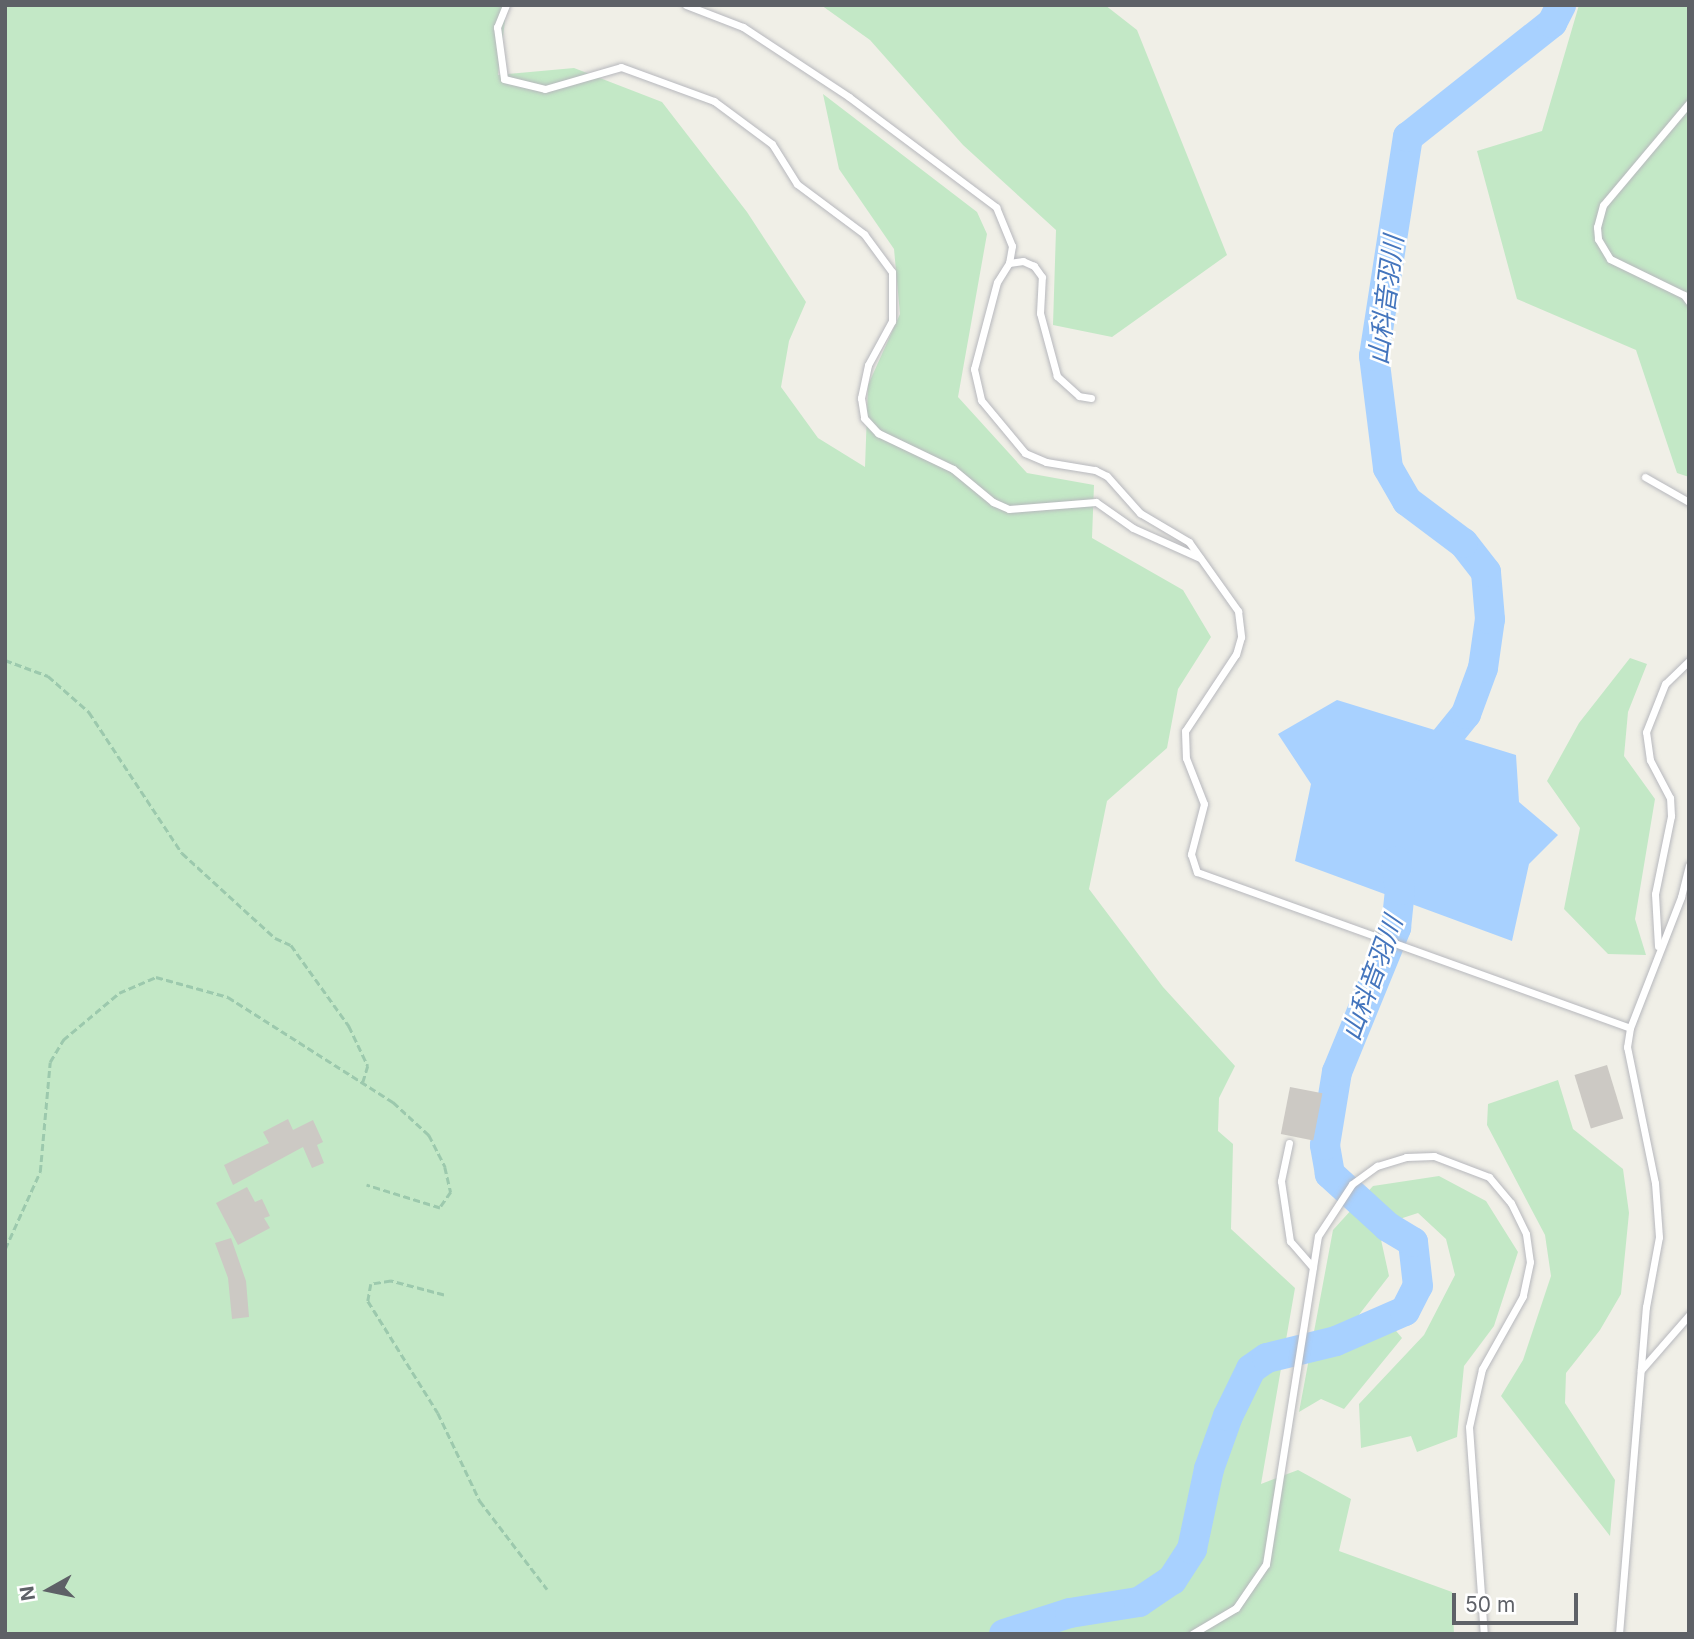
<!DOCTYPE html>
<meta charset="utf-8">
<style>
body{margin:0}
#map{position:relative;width:1694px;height:1639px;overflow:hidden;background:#f0efe7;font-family:Inter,"Noto Sans JP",sans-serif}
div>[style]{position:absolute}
.green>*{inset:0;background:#c3e8c6}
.water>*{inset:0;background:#a8d1ff}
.river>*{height:30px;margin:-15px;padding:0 15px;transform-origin:15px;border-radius:15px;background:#a8d1ff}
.building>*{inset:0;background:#ccc9c4;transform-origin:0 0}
.path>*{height:2.5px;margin-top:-1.25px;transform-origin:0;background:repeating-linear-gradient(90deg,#9cc9ad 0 7px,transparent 0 10.5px)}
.roads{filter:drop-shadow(0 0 2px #b7b8bd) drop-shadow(0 0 2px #b7b8bd)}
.service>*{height:7px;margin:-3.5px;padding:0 3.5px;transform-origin:3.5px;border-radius:3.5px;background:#fff}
span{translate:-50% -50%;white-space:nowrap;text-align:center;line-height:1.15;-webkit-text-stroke:5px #fff;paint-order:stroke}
.water-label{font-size:26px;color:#4475bd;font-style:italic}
.frame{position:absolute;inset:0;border:7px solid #5e6167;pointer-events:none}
.north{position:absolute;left:14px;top:1555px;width:70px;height:70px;-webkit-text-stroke:5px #fff;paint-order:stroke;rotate:261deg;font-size:19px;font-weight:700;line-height:28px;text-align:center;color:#5e6167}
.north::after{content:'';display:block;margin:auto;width:24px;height:32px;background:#5e6167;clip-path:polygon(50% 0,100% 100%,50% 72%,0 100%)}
.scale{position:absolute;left:1452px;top:1593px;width:126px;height:32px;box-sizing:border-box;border:4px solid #5e6167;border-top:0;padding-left:9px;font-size:21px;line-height:24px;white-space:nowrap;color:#5e6167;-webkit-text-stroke:5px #fff;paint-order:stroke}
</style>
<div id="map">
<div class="green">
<i style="clip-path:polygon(5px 5px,502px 5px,505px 21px,498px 75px,574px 68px,662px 102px,747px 212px,806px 302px,789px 341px,781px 387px,818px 438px,865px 467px,868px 385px,900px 314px,894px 249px,839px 169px,823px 94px,977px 212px,987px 234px,958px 397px,1027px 473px,1094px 485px,1092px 538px,1183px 590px,1211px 637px,1178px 689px,1167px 748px,1107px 801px,1089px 889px,1163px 987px,1235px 1066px,1219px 1098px,1218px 1131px,1233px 1144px,1231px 1229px,1295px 1288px,1261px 1484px,1298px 1470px,1351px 1499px,1339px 1551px,1452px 1592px,1454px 1634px,5px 1634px)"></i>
<i style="clip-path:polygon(821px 5px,1105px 5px,1137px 30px,1227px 255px,1112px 337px,1053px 325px,1056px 230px,963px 145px,870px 40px)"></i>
<i style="clip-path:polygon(1579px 5px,1689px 5px,1689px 477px,1677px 473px,1636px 350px,1517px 299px,1477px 151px,1542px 131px)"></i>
<i style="clip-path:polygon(1630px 658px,1647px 664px,1628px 712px,1624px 756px,1655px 799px,1635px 919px,1646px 955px,1608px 954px,1564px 909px,1580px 828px,1547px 781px,1579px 723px)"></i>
<i style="clip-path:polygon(1558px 1080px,1573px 1129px,1623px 1169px,1629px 1213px,1621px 1294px,1600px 1330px,1566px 1373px,1565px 1403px,1615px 1480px,1610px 1536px,1501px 1396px,1523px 1360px,1551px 1276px,1545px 1235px,1487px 1125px,1488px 1104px)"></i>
<i style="clip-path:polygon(1439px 1176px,1486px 1201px,1518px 1252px,1494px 1326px,1464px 1366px,1457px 1437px,1417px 1452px,1411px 1436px,1361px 1448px,1359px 1404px,1424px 1335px,1455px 1275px,1446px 1239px,1418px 1213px,1378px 1226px,1389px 1276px,1358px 1316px,1338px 1331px,1351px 1343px,1392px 1326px,1402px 1338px,1344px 1409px,1321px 1399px,1299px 1412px,1333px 1230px,1373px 1186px)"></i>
</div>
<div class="water">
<i style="clip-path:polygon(1337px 700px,1516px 755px,1519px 802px,1558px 835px,1529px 864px,1512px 941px,1295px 861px,1311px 784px,1278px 734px)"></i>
</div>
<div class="river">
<i style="left:1424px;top:766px;width:67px;rotate:-51.1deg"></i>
<i style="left:1466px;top:714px;width:49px;rotate:-69.7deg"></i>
<i style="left:1483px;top:668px;width:49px;rotate:-81.9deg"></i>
<i style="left:1490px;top:619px;width:47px;rotate:-94.9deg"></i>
<i style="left:1486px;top:572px;width:37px;rotate:-128deg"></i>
<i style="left:1463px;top:543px;width:70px;rotate:-143.1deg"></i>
<i style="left:1407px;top:501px;width:38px;rotate:-120deg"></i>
<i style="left:1388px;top:468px;width:113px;rotate:-97.1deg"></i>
<i style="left:1374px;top:356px;width:222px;rotate:-81.2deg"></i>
<i style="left:1408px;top:137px;width:184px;rotate:-38.4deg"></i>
<i style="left:1552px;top:23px;width:20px;rotate:-63deg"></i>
<i style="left:1004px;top:1634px;width:69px;rotate:-17.7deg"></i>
<i style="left:1070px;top:1613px;width:70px;rotate:-9.1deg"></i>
<i style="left:1139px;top:1602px;width:40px;rotate:-34deg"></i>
<i style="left:1172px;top:1580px;width:37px;rotate:-57deg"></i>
<i style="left:1192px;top:1549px;width:82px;rotate:-78deg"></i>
<i style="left:1209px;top:1469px;width:56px;rotate:-70.3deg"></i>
<i style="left:1228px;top:1416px;width:52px;rotate:-63.9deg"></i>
<i style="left:1251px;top:1369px;width:19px;rotate:-35deg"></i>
<i style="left:1267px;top:1358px;width:71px;rotate:-13.8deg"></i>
<i style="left:1336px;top:1341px;width:75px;rotate:-23.5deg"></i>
<i style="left:1405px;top:1311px;width:28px;rotate:-63deg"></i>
<i style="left:1418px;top:1286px;width:44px;rotate:-96.5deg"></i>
<i style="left:1413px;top:1242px;width:29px;rotate:-149deg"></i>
<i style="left:1388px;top:1227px;width:79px;rotate:-137.6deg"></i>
<i style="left:1330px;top:1174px;width:29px;rotate:-100deg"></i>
<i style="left:1325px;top:1145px;width:74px;rotate:-80.7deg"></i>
<i style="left:1337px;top:1072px;width:156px;rotate:-67.7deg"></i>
<i style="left:1396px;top:928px;width:38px;rotate:-84deg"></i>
<i style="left:1400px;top:890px;width:29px;rotate:-98deg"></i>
</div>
<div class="building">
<i style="left:1607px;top:1065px;width:56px;height:34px;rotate:73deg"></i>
<i style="left:1290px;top:1087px;width:33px;height:48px;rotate:11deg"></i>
<i style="clip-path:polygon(288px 1119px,293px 1130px,313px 1120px,323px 1142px,317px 1145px,324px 1163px,312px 1168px,303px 1147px,233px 1185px,224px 1165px,269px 1143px,263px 1132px)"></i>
<i style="clip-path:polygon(247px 1187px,255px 1202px,262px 1199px,270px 1216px,264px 1218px,270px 1228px,238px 1245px,216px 1203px)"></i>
<i style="clip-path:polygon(231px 1238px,246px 1281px,249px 1317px,232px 1319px,228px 1278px,215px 1243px)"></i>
</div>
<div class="path">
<i style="left:5px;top:660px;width:46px;rotate:20.4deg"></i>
<i style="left:48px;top:676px;width:55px;rotate:41.3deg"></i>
<i style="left:89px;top:712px;width:169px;rotate:56.6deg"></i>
<i style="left:182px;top:853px;width:126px;rotate:42.4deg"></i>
<i style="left:275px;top:938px;width:17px;rotate:24deg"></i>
<i style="left:291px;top:945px;width:100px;rotate:54.4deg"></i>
<i style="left:349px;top:1026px;width:44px;rotate:64.6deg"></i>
<i style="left:368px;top:1066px;width:17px;rotate:107deg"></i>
<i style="left:5px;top:1249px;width:85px;rotate:-65.6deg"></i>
<i style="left:40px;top:1172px;width:110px;rotate:-84.8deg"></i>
<i style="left:50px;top:1062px;width:26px;rotate:-59deg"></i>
<i style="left:63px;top:1040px;width:73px;rotate:-40deg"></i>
<i style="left:119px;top:993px;width:40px;rotate:-23.4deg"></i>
<i style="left:156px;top:977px;width:75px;rotate:15.5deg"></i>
<i style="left:228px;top:997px;width:196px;rotate:32.5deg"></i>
<i style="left:393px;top:1102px;width:49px;rotate:42.5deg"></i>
<i style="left:429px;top:1135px;width:36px;rotate:63deg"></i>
<i style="left:445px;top:1167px;width:26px;rotate:77deg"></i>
<i style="left:451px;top:1192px;width:19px;rotate:125deg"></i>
<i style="left:440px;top:1208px;width:77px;rotate:-162.7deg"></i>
<i style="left:444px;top:1295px;width:55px;rotate:-165.2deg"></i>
<i style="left:391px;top:1281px;width:20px;rotate:171deg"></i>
<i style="left:371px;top:1284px;width:17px;rotate:100deg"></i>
<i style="left:368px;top:1301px;width:132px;rotate:58deg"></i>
<i style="left:438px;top:1413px;width:98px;rotate:64.5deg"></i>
<i style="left:480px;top:1501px;width:111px;rotate:52.7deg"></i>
</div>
<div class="roads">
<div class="service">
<i style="left:506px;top:5px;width:24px;rotate:112deg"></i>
<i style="left:497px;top:27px;width:52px;rotate:82.3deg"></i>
<i style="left:504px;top:79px;width:42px;rotate:13.7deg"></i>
<i style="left:545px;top:89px;width:79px;rotate:-16.1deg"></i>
<i style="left:621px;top:67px;width:99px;rotate:20.1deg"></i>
<i style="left:714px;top:101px;width:72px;rotate:36.6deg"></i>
<i style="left:772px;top:144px;width:47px;rotate:58deg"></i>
<i style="left:797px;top:184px;width:84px;rotate:36.7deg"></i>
<i style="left:864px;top:234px;width:47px;rotate:53.6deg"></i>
<i style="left:892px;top:272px;width:49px;rotate:90deg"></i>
<i style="left:892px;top:321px;width:50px;rotate:118.6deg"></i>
<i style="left:868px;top:365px;width:34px;rotate:102deg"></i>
<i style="left:861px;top:398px;width:20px;rotate:81deg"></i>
<i style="left:864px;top:418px;width:21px;rotate:47deg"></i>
<i style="left:878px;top:433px;width:83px;rotate:25.6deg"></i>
<i style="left:953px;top:469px;width:52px;rotate:39.5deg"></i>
<i style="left:993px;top:502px;width:17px;rotate:24deg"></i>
<i style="left:1009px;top:509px;width:87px;rotate:-4.6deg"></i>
<i style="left:1096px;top:502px;width:45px;rotate:35.1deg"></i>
<i style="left:1133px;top:528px;width:73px;rotate:24.1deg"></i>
<i style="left:686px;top:5px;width:61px;rotate:21.1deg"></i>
<i style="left:743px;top:27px;width:127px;rotate:33.4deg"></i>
<i style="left:849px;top:97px;width:184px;rotate:36.8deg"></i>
<i style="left:996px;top:207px;width:42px;rotate:67.7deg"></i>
<i style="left:1012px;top:246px;width:17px;rotate:100deg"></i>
<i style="left:1689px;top:103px;width:133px;rotate:130.1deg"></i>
<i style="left:1603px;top:205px;width:23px;rotate:105deg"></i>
<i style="left:1597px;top:227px;width:12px;rotate:85deg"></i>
<i style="left:1598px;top:239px;width:23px;rotate:59deg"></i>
<i style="left:1610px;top:259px;width:82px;rotate:25.9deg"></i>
<i style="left:1684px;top:295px;width:9px;rotate:54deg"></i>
<i style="left:1091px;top:398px;width:12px;rotate:-171deg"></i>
<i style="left:1079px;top:396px;width:30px;rotate:-138deg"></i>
<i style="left:1057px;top:376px;width:65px;rotate:-105.1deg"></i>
<i style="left:1040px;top:313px;width:36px;rotate:-87deg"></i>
<i style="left:1042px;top:277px;width:14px;rotate:-126deg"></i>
<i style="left:1034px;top:266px;width:12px;rotate:-156deg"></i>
<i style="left:1023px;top:261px;width:14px;rotate:172deg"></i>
<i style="left:1009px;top:263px;width:22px;rotate:122deg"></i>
<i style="left:997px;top:282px;width:90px;rotate:104.8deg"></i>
<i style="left:974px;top:369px;width:32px;rotate:77deg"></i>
<i style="left:981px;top:400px;width:69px;rotate:50.3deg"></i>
<i style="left:1025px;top:453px;width:23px;rotate:23deg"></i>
<i style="left:1046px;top:462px;width:50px;rotate:9.3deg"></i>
<i style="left:1095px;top:470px;width:13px;rotate:27deg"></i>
<i style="left:1107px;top:476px;width:50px;rotate:48.3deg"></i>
<i style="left:1140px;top:513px;width:57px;rotate:30.6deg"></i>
<i style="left:1189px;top:542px;width:85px;rotate:54.6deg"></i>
<i style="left:1238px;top:611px;width:26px;rotate:83deg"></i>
<i style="left:1241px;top:637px;width:18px;rotate:106deg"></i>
<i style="left:1236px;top:654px;width:92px;rotate:123.5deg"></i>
<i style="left:1185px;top:731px;width:27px;rotate:88deg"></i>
<i style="left:1186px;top:758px;width:49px;rotate:68.6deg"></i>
<i style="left:1204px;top:804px;width:52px;rotate:104.6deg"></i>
<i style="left:1191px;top:854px;width:19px;rotate:72deg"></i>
<i style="left:1197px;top:872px;width:460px;rotate:19.8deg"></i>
<i style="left:1645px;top:477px;width:51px;rotate:29.6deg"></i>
<i style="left:1658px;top:946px;width:52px;rotate:-93.3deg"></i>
<i style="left:1655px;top:894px;width:80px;rotate:-78.4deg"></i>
<i style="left:1671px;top:816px;width:18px;rotate:-93deg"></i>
<i style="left:1670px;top:798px;width:43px;rotate:-117.8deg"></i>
<i style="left:1650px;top:760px;width:28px;rotate:-98deg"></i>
<i style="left:1646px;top:732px;width:52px;rotate:-68.4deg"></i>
<i style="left:1665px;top:684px;width:33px;rotate:-44deg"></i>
<i style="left:1289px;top:1143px;width:39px;rotate:102deg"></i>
<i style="left:1281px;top:1181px;width:61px;rotate:81.5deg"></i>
<i style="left:1290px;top:1241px;width:35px;rotate:49deg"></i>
<i style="left:1641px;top:1370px;width:73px;rotate:-48.9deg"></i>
<i style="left:1192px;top:1634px;width:51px;rotate:-30.6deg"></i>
<i style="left:1236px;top:1608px;width:53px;rotate:-55.7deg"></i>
<i style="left:1266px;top:1564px;width:332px;rotate:-81deg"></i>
<i style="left:1318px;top:1236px;width:62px;rotate:-56.8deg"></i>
<i style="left:1352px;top:1184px;width:31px;rotate:-36deg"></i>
<i style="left:1377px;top:1166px;width:30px;rotate:-17deg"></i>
<i style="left:1406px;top:1157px;width:28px;rotate:-2deg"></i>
<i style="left:1434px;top:1156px;width:59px;rotate:20.9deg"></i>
<i style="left:1489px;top:1177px;width:34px;rotate:50deg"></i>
<i style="left:1511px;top:1203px;width:34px;rotate:64deg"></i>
<i style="left:1526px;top:1234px;width:28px;rotate:82deg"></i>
<i style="left:1530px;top:1262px;width:35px;rotate:102deg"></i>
<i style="left:1523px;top:1296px;width:84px;rotate:119.3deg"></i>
<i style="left:1482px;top:1369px;width:59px;rotate:102.6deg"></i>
<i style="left:1469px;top:1427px;width:208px;rotate:85.9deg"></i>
<i style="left:1619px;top:1634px;width:328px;rotate:-85.3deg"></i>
<i style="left:1646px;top:1307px;width:71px;rotate:-79.5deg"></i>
<i style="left:1659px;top:1237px;width:54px;rotate:-94.2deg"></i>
<i style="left:1655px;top:1183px;width:139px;rotate:-101.6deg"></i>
<i style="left:1627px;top:1047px;width:19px;rotate:-81deg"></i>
<i style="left:1630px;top:1028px;width:141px;rotate:-68.7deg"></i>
<i style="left:1681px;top:897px;width:33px;rotate:-76deg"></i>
</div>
</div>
<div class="water-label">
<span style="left:1386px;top:300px;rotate:-83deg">山科音羽川</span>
<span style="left:1372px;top:978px;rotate:-70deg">山科音羽川</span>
</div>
<div class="frame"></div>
<div class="north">N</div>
<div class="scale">50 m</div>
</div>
